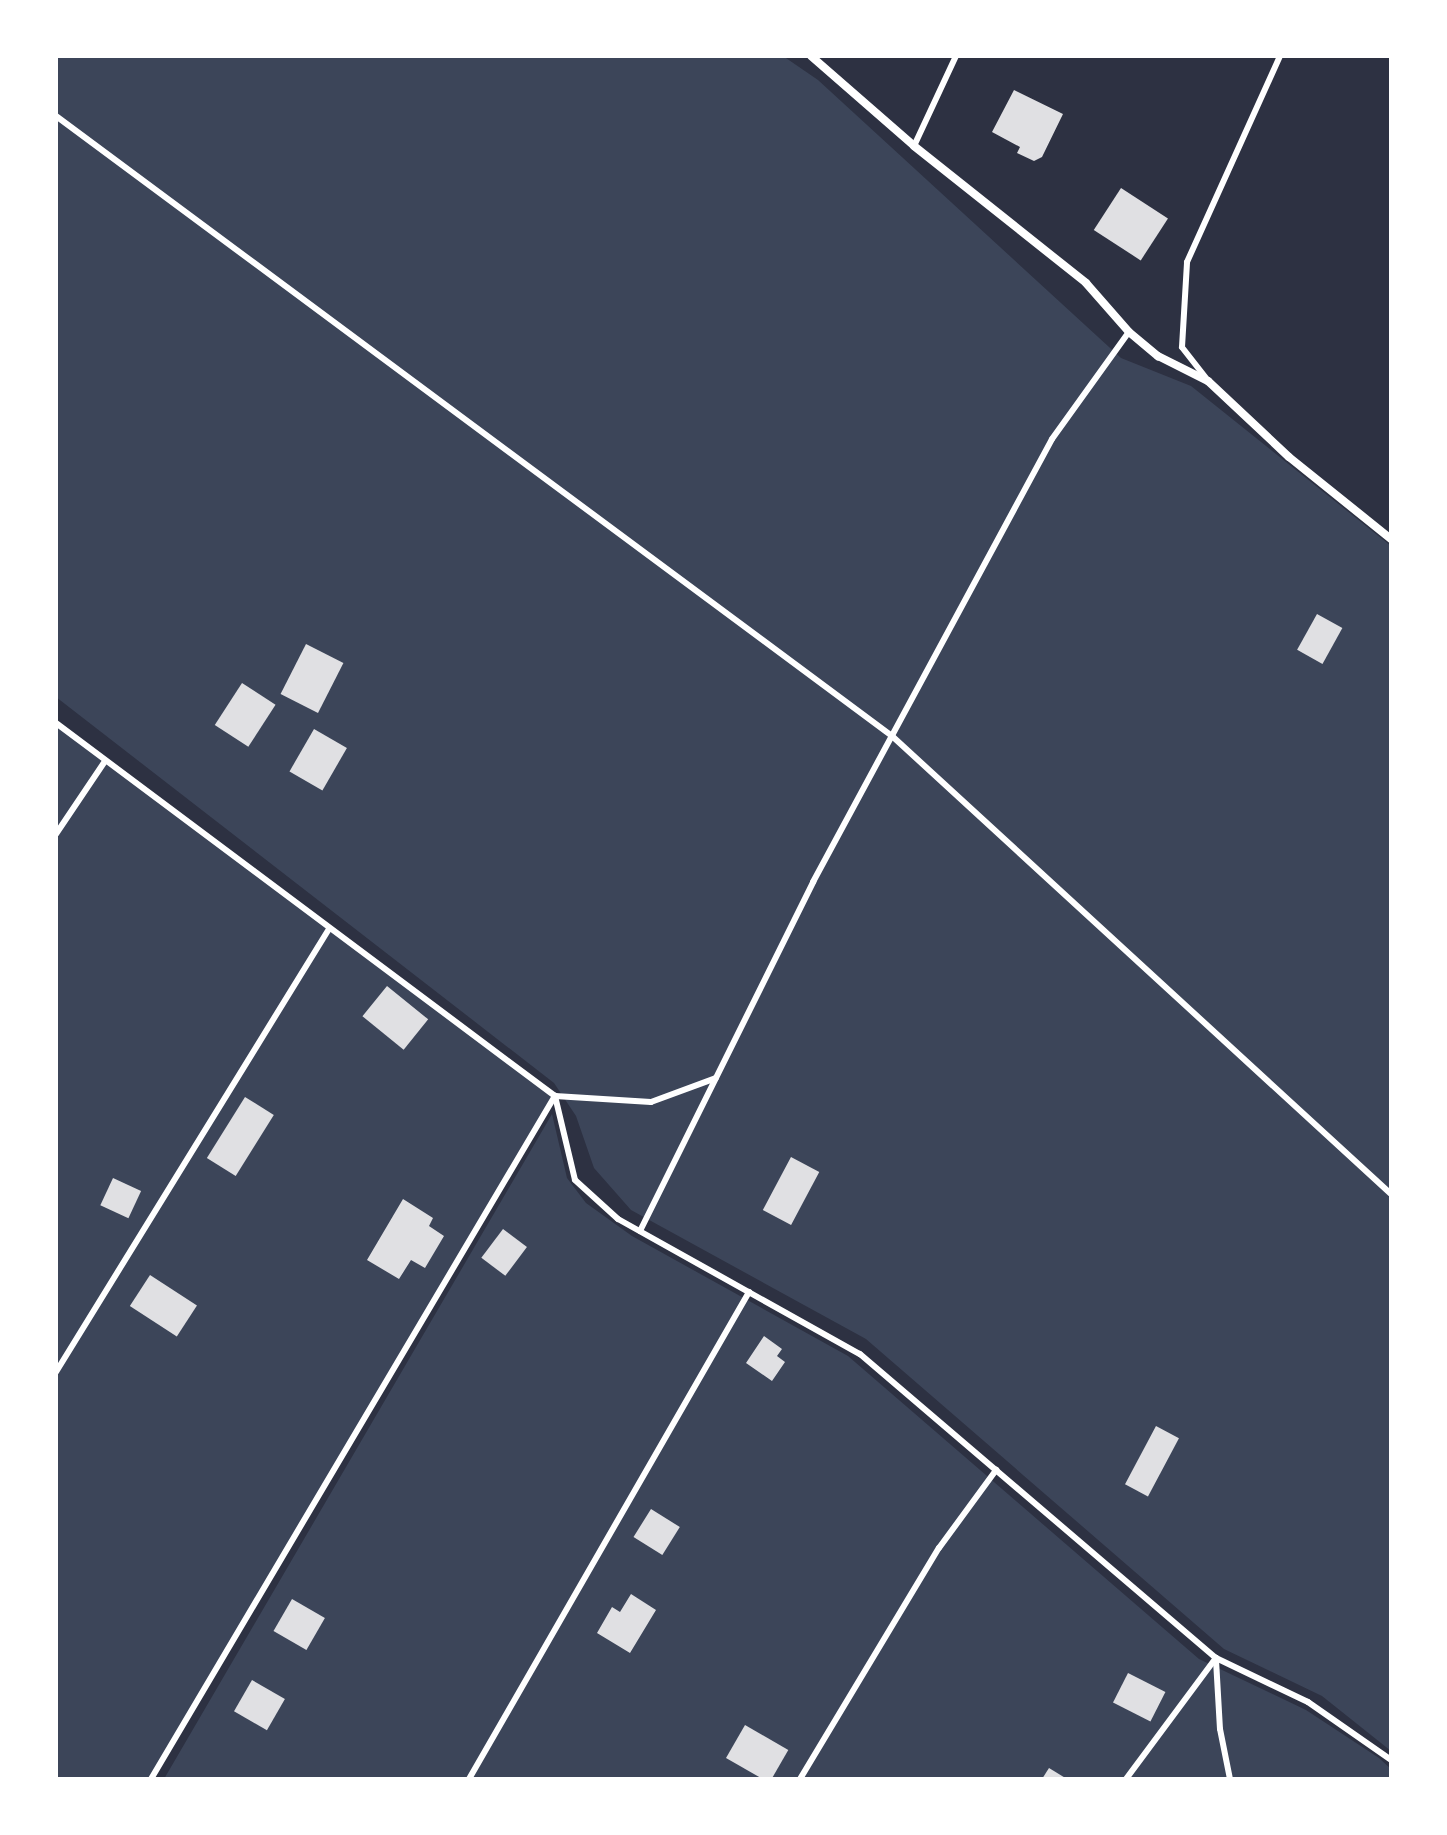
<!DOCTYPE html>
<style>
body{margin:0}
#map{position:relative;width:1447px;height:1835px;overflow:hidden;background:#2d3142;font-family:"IBM Plex Sans",sans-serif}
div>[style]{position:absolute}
.green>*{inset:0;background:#3c4559}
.building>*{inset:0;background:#e0e0e3;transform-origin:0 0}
.service>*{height:6px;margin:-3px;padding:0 3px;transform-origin:3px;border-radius:3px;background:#fff}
.minor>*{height:8px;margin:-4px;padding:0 4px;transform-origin:4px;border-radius:4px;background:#fff}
span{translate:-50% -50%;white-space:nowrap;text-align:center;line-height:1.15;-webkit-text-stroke:8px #fff;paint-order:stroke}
.frame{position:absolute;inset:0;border:58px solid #fff;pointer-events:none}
</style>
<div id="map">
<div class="green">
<i style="clip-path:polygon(56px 56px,783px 56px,818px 80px,1121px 358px,1191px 386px,1391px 546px,1391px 1751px,1322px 1696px,1224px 1649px,866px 1339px,631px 1210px,594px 1168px,576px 1116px,554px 1083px,56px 697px)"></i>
<i style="clip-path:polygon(56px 723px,555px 1096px,151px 1779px,56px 1779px)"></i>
<i style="clip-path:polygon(552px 1114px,567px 1178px,586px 1203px,632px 1236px,848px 1356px,1199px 1659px,1306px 1710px,1379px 1758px,1391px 1769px,1391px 1779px,164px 1779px)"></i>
</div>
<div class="building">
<i style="clip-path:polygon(1014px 90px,1063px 114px,1042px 157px,1034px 161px,1017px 153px,1020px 147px,992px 132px)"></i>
<i style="left:1121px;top:188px;width:56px;height:50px;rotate:33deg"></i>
<i style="left:1317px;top:614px;width:29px;height:41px;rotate:29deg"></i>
<i style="left:306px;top:644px;width:42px;height:56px;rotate:27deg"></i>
<i style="left:242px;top:683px;width:40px;height:50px;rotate:33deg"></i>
<i style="left:314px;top:729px;width:38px;height:49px;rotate:30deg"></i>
<i style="left:387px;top:986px;width:53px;height:39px;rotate:39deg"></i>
<i style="left:245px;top:1097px;width:34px;height:72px;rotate:32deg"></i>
<i style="left:791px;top:1157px;width:32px;height:60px;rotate:28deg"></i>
<i style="left:113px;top:1178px;width:31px;height:30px;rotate:25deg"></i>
<i style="clip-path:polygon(403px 1199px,433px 1218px,429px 1226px,444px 1236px,425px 1268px,411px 1260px,399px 1279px,367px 1260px)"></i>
<i style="left:503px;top:1229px;width:30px;height:36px;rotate:37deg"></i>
<i style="left:150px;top:1275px;width:56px;height:37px;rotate:33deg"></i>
<i style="clip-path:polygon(764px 1336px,782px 1349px,777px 1356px,785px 1362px,772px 1381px,746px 1363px)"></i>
<i style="left:1156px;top:1426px;width:26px;height:66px;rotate:28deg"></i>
<i style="left:651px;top:1509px;width:34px;height:33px;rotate:32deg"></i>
<i style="clip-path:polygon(631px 1594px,656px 1610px,630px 1653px,597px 1633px,612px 1607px,620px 1612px)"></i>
<i style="left:292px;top:1599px;width:38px;height:37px;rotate:30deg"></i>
<i style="left:1128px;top:1673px;width:42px;height:33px;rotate:27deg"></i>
<i style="left:252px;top:1680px;width:38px;height:36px;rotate:30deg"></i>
<i style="left:745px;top:1725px;width:50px;height:38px;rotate:30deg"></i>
<i style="clip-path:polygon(1049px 1768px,1067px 1779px,1042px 1779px)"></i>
</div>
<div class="service">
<i style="left:56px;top:116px;width:1041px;rotate:36.56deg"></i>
<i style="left:892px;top:736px;width:677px;rotate:42.55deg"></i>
<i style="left:914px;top:146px;width:99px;rotate:-65deg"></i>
<i style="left:1206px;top:378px;width:39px;rotate:-128deg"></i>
<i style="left:1182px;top:347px;width:85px;rotate:-86.6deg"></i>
<i style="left:1187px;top:262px;width:226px;rotate:-65.7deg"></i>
<i style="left:56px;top:723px;width:623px;rotate:36.78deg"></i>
<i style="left:555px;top:1096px;width:86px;rotate:76.6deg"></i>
<i style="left:575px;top:1180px;width:58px;rotate:42.2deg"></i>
<i style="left:618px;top:1219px;width:277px;rotate:29.2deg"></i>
<i style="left:860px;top:1354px;width:468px;rotate:40.5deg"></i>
<i style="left:1216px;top:1658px;width:102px;rotate:25.6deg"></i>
<i style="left:1308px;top:1702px;width:101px;rotate:34.9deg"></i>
<i style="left:56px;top:834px;width:88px;rotate:-56.1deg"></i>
<i style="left:640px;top:1231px;width:390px;rotate:-63.6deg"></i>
<i style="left:813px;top:882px;width:503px;rotate:-61.65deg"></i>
<i style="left:1052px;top:439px;width:132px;rotate:-54.3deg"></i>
<i style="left:56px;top:1372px;width:520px;rotate:-58.36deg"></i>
<i style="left:1216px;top:1660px;width:69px;rotate:86.7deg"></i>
<i style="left:1220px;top:1729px;width:51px;rotate:78.7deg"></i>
<i style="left:151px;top:1779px;width:794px;rotate:-59.4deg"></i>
<i style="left:555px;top:1096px;width:96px;rotate:3.6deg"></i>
<i style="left:651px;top:1102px;width:69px;rotate:-20.3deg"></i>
<i style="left:469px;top:1779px;width:562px;rotate:-60.1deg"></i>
<i style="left:800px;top:1779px;width:270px;rotate:-59deg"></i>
<i style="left:939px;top:1548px;width:97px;rotate:-53.8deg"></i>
<i style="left:1126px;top:1779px;width:151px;rotate:-53.4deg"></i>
</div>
<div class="minor">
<i style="left:811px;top:56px;width:137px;rotate:41.1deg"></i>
<i style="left:914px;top:146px;width:220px;rotate:38.5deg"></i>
<i style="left:1086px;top:283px;width:65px;rotate:48.7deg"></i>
<i style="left:1129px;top:332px;width:38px;rotate:40deg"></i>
<i style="left:1158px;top:356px;width:56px;rotate:26.6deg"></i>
<i style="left:1208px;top:381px;width:111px;rotate:43.2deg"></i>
<i style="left:1289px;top:457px;width:131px;rotate:38.8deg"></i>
</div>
<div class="frame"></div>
</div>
